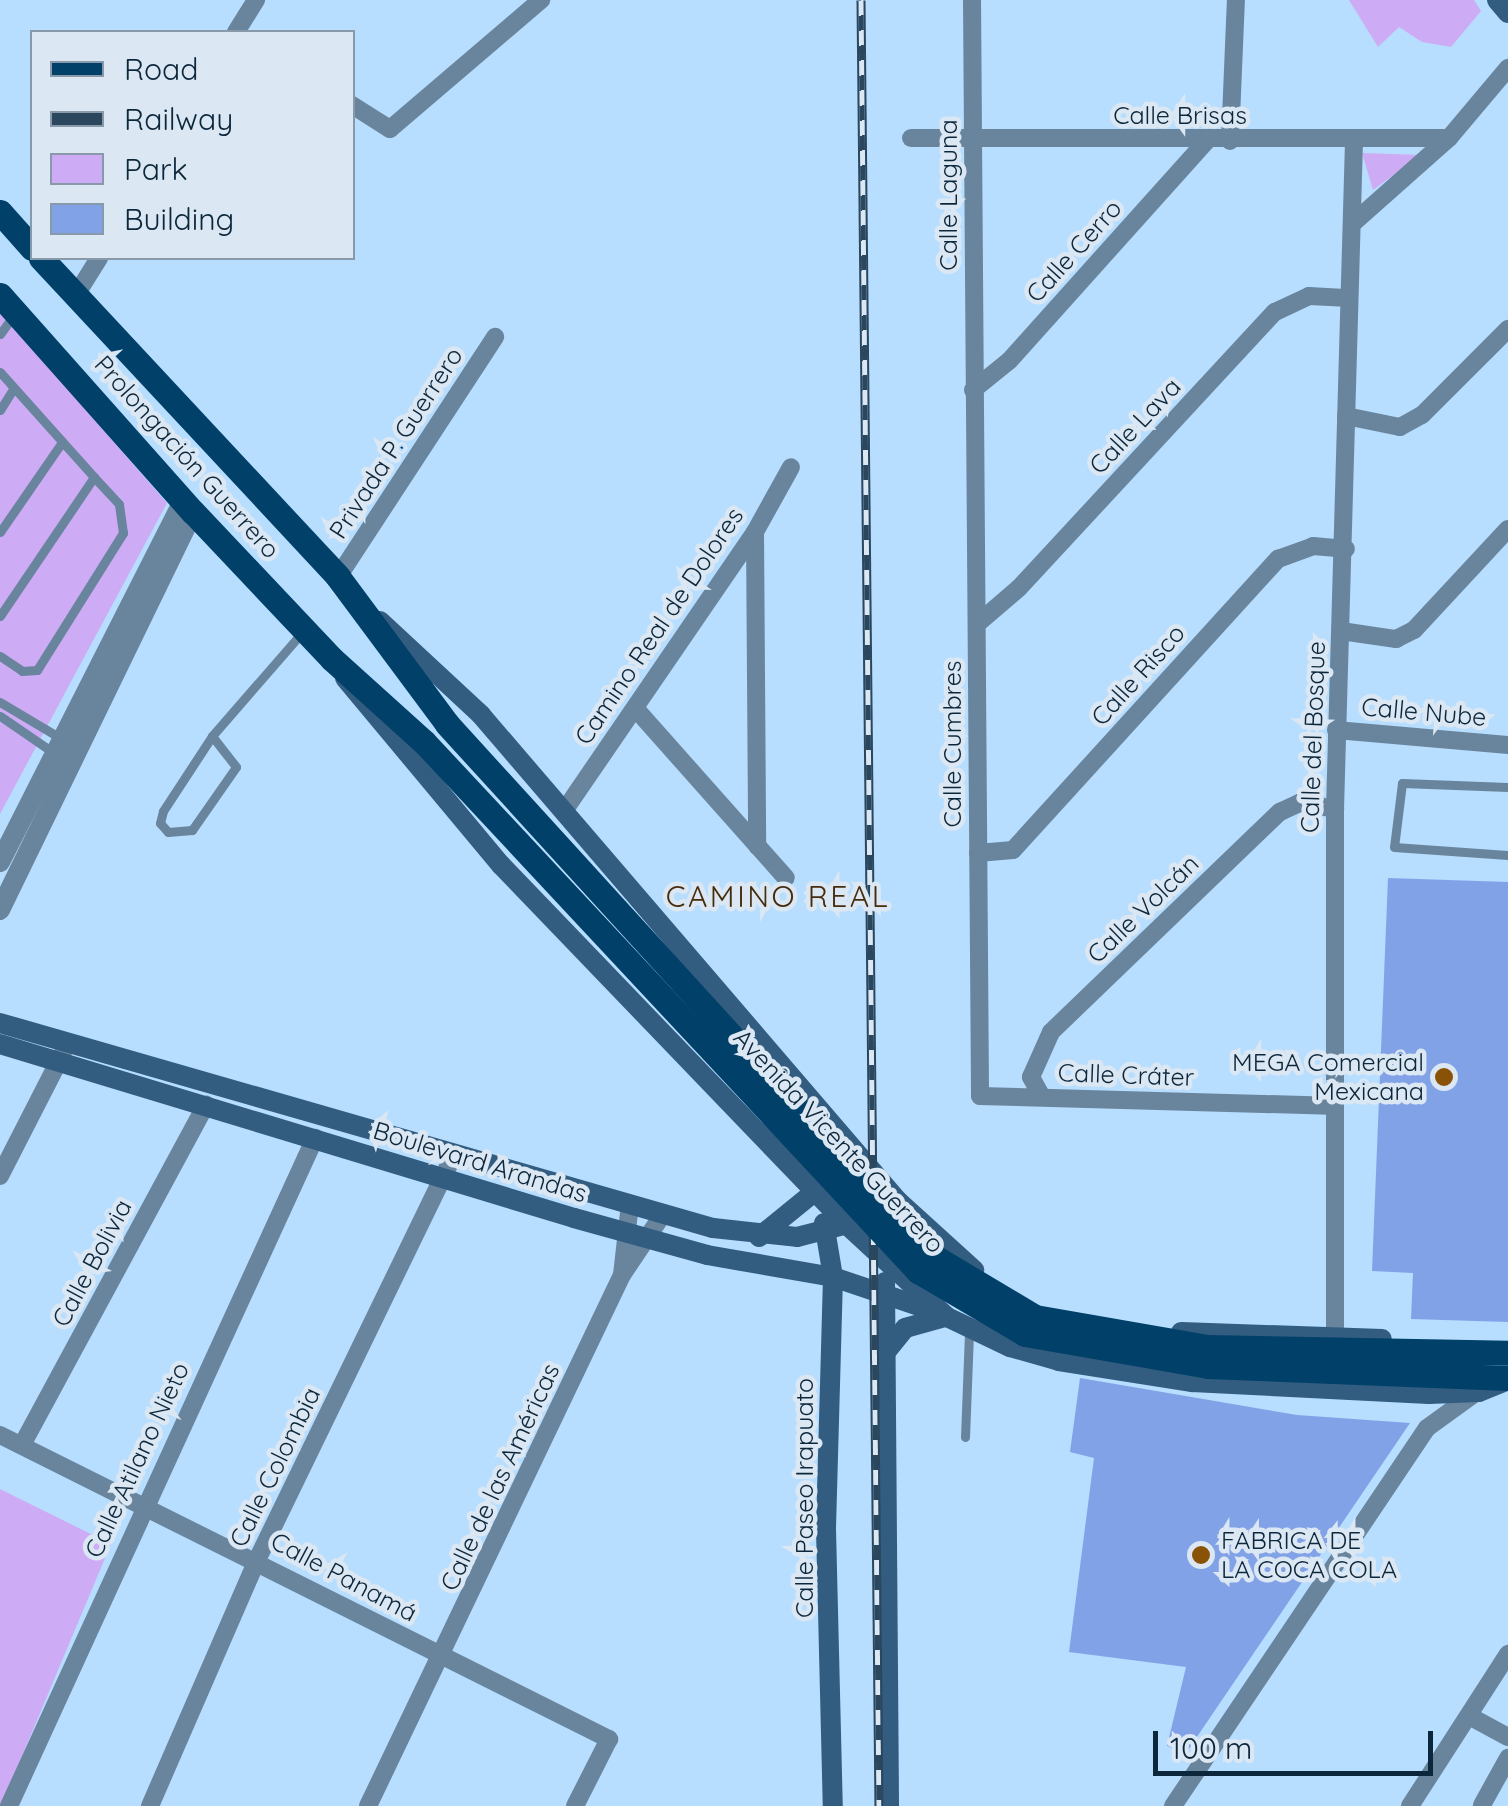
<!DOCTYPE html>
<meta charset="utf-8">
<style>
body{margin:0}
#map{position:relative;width:1508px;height:1806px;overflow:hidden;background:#b7ddff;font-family:Quicksand,sans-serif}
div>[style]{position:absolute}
.green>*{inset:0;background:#ceacf5}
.building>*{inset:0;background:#82a2e8}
.service>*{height:9px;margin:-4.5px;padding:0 4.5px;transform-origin:4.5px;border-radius:4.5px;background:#69859d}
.minor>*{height:18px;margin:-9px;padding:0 9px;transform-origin:9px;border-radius:9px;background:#69859d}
.tertiary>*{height:20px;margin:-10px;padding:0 10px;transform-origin:10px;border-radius:10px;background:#69859d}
.secondary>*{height:20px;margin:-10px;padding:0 10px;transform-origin:10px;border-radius:10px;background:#325d80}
.primary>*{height:25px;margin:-12.5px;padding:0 12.5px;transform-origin:12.5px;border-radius:12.5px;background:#004069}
.rail>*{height:9px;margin-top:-4.5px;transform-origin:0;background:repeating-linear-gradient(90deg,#dbe7f2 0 15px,#2b475e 0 30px);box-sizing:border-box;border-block:2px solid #2b475e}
.primary-bridge>*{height:25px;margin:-12.5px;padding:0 12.5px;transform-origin:12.5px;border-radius:12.5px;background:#004069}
.dots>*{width:28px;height:28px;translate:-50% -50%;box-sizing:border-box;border:5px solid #dbe7f2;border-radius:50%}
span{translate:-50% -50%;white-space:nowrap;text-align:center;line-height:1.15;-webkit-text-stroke:9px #dbe7f2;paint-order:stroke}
.street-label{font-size:25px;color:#0c263b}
.poi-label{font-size:25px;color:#0c263b}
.right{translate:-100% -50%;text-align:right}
.left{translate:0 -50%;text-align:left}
.quarter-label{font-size:30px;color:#462b0c;letter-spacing:2.5px}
.legend{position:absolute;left:30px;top:30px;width:325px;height:230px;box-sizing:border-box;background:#dbe7f2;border:2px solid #889aa9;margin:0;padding:12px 18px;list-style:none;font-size:30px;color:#0c263b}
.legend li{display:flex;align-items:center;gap:20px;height:50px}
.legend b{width:50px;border:2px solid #889aa9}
.scale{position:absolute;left:1153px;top:1731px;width:280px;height:45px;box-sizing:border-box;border:5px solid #0c263b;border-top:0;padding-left:12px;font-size:30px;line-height:35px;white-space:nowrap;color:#0c263b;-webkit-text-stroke:8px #dbe7f2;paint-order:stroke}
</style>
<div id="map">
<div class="green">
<i style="clip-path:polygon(1349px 0,1474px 0,1481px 11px,1451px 47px,1422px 42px,1399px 27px,1378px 47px)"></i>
<i style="clip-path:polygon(1362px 153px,1421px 155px,1373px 190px)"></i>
<i style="clip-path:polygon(0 312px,167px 503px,0 814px)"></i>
<i style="clip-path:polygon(0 1489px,111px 1544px,1px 1806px,0 1806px)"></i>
</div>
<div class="building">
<i style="clip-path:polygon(1388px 878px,1508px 882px,1508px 1322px,1411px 1319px,1413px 1273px,1372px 1271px)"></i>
<i style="clip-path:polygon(1080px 1378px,1297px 1415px,1410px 1423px,1186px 1753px,1167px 1746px,1186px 1667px,1069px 1652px,1094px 1458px,1070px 1452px)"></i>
</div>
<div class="service">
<i style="left:0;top:334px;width:24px;rotate:-54deg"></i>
<i style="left:0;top:372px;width:141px;rotate:48.2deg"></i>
<i style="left:94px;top:477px;width:168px;rotate:124.1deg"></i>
<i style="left:0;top:410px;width:26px;rotate:-58deg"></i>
<i style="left:0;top:532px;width:106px;rotate:-55.4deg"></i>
<i style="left:0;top:656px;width:27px;rotate:34deg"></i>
<i style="left:22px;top:671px;width:15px;rotate:-4deg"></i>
<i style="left:37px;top:670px;width:162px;rotate:-57.9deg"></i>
<i style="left:123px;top:533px;width:29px;rotate:-98deg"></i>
<i style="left:119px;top:504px;width:37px;rotate:-133deg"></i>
<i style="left:0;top:702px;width:72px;rotate:30.8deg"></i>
<i style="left:0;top:716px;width:65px;rotate:34.4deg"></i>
<i style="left:212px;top:736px;width:39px;rotate:52deg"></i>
<i style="left:236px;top:767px;width:77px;rotate:124.9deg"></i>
<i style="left:192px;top:830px;width:24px;rotate:175deg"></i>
<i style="left:168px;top:832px;width:12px;rotate:-132deg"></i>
<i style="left:160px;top:823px;width:12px;rotate:-76deg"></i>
<i style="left:163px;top:811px;width:90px;rotate:-56.8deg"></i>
<i style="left:212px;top:736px;width:140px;rotate:-49deg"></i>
<i style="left:1508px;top:787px;width:106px;rotate:-177.8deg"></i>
<i style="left:1402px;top:783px;width:64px;rotate:97.1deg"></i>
<i style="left:1394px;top:847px;width:114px;rotate:4deg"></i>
<i style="left:965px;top:1437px;width:105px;rotate:-87.8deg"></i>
</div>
<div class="minor">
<i style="left:972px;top:0;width:1096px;rotate:89.58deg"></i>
<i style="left:980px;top:1096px;width:350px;rotate:1.6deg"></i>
<i style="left:236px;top:32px;width:38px;rotate:-58deg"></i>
<i style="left:352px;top:105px;width:45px;rotate:32.3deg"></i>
<i style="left:390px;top:129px;width:199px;rotate:-40.5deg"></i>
<i style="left:911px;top:138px;width:538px"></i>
<i style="left:1230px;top:141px;width:141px;rotate:-87.6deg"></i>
<i style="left:1352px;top:224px;width:130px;rotate:-41.6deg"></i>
<i style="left:1449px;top:138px;width:92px;rotate:-49.9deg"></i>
<i style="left:76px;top:295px;width:44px;rotate:-58.1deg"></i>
<i style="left:973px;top:390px;width:46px;rotate:-38.9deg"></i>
<i style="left:1009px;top:361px;width:297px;rotate:-48.1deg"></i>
<i style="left:1346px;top:416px;width:55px;rotate:11.5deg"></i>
<i style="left:1400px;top:427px;width:25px;rotate:-29deg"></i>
<i style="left:1422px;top:415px;width:122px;rotate:-45deg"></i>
<i style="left:755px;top:532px;width:314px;rotate:89.6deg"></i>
<i style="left:338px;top:577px;width:287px;rotate:-56.8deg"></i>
<i style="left:977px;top:624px;width:55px;rotate:-40.6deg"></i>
<i style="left:1019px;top:588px;width:376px;rotate:-47.2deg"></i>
<i style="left:1275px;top:312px;width:38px;rotate:-25deg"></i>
<i style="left:1309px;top:296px;width:36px;rotate:3deg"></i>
<i style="left:1341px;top:631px;width:56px;rotate:8.3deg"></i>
<i style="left:1396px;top:639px;width:20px;rotate:-27deg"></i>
<i style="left:1414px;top:630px;width:138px;rotate:-47.1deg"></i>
<i style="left:635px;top:708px;width:227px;rotate:48.4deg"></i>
<i style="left:1336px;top:730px;width:173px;rotate:5deg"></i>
<i style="left:564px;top:811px;width:338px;rotate:-55.6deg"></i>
<i style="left:755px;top:532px;width:74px;rotate:-61deg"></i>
<i style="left:978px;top:853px;width:35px;rotate:-5deg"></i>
<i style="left:1013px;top:850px;width:394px;rotate:-47.7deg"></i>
<i style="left:1278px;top:559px;width:37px;rotate:-20deg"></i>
<i style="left:1313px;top:546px;width:33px;rotate:5deg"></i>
<i style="left:1042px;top:1097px;width:23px;rotate:-119deg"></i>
<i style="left:1031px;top:1077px;width:49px;rotate:-66deg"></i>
<i style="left:1051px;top:1032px;width:318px;rotate:-43.9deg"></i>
<i style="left:1280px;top:812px;width:23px;rotate:-25deg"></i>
<i style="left:1301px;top:802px;width:35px;rotate:12deg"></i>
<i style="left:0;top:1176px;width:138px;rotate:-62.9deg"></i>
<i style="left:622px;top:1275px;width:71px;rotate:-83.6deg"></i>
<i style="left:1335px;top:1336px;width:527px;rotate:-90deg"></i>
<i style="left:1335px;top:809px;width:669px;rotate:-88.37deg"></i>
<i style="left:0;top:1435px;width:681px;rotate:26.53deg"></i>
<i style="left:609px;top:1739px;width:75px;rotate:116.9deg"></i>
<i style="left:22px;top:1445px;width:387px;rotate:-61.6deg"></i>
<i style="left:1471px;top:1717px;width:42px;rotate:28.4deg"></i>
<i style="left:1482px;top:1805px;width:54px;rotate:-61deg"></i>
<i style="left:9px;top:1806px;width:735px;rotate:-65.39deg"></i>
<i style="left:150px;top:1806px;width:268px;rotate:-66.5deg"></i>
<i style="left:257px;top:1560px;width:450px;rotate:-64.1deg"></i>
<i style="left:368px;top:1806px;width:589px;rotate:-64.44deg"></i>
<i style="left:622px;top:1275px;width:73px;rotate:-56.1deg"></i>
<i style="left:1173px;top:1806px;width:455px;rotate:-56.1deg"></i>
<i style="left:1427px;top:1428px;width:58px;rotate:-35.9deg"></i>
<i style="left:1410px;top:1806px;width:181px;rotate:-57.2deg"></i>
</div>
<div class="tertiary">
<i style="left:0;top:862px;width:405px;rotate:-63.1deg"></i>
<i style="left:0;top:910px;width:442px;rotate:-64.1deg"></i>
</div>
<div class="secondary">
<i style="left:1497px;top:0;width:17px;rotate:50deg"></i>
<i style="left:380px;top:621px;width:138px;rotate:42.9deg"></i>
<i style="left:481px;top:715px;width:640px;rotate:49.37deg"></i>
<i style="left:898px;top:1201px;width:103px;rotate:42.2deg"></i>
<i style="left:345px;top:678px;width:244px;rotate:50.2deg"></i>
<i style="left:501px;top:865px;width:501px;rotate:46.13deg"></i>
<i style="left:848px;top:1226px;width:134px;rotate:42.6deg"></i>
<i style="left:947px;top:1317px;width:70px;rotate:25.5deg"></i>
<i style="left:1010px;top:1347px;width:51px;rotate:15.9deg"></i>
<i style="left:1059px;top:1361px;width:135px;rotate:9deg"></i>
<i style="left:1192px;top:1382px;width:237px;rotate:2.9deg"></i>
<i style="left:1429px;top:1394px;width:50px;rotate:-2.3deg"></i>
<i style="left:1479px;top:1392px;width:29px;rotate:-22deg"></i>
<i style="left:0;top:1023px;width:742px;rotate:16.04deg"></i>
<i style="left:713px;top:1228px;width:84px;rotate:6.1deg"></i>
<i style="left:797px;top:1237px;width:61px;rotate:-14.3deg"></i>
<i style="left:0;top:1044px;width:600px;rotate:16.86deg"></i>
<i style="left:574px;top:1218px;width:138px;rotate:15.5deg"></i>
<i style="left:707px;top:1255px;width:128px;rotate:9.9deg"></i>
<i style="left:833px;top:1277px;width:97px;rotate:18.6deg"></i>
<i style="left:824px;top:1223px;width:55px;rotate:80.5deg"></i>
<i style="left:833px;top:1277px;width:252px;rotate:91.6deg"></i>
<i style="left:826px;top:1529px;width:277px;rotate:88.6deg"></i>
<i style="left:759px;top:1237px;width:82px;rotate:-39.1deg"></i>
<i style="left:885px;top:1282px;width:524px;rotate:89.56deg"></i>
<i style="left:1181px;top:1332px;width:201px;rotate:2deg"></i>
<i style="left:881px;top:1358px;width:38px;rotate:-51deg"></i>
<i style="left:905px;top:1328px;width:41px;rotate:-15.4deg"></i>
</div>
<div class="primary">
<i style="left:0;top:212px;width:48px;rotate:48.4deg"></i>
<i style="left:41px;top:258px;width:436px;rotate:47deg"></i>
<i style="left:338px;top:577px;width:183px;rotate:53.4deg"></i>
<i style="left:0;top:295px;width:290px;rotate:48.4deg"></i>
<i style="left:193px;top:512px;width:202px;rotate:46.6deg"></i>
<i style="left:332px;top:659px;width:124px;rotate:42.1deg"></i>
<i style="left:1207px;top:1347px;width:301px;rotate:1.1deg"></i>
<i style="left:1208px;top:1366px;width:300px;rotate:2.3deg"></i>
</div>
<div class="rail">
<i style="left:861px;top:0;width:1806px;rotate:89.43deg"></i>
</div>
<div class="primary-bridge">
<i style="left:447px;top:724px;width:718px;rotate:47.65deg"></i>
<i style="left:931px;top:1255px;width:121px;rotate:30.8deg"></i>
<i style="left:1035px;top:1317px;width:175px;rotate:9.9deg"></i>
<i style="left:424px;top:742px;width:724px;rotate:46.96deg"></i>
<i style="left:918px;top:1271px;width:124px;rotate:30.5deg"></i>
<i style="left:1025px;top:1334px;width:186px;rotate:9.9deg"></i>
</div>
<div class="dots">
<i style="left:1444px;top:1077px;background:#8a5207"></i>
<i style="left:1201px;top:1555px;background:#8a5207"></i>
</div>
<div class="street-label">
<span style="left:1180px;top:115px">Calle Brisas</span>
<span style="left:948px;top:195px;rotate:-90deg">Calle Laguna</span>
<span style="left:1074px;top:251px;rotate:-48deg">Calle Cerro</span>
<span style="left:1135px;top:426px;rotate:-47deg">Calle Lava</span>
<span style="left:396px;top:443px;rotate:-57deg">Privada P. Guerrero</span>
<span style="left:187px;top:457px;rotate:48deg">Prolongación Guerrero</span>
<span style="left:659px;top:626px;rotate:-56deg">Camino Real de Dolores</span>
<span style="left:1138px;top:675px;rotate:-48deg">Calle Risco</span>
<span style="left:1424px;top:712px;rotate:5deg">Calle Nube</span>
<span style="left:1313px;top:737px;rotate:-88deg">Calle del Bosque</span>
<span style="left:952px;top:744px;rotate:-90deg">Calle Cumbres</span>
<span style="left:1143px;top:909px;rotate:-44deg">Calle Volcán</span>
<span style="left:1126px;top:1075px;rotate:2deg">Calle Cráter</span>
<span style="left:839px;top:1141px;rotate:47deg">Avenida Vicente Guerrero</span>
<span style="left:480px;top:1162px;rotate:17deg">Boulevard Arandas</span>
<span style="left:92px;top:1263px;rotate:-62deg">Calle Bolivia</span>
<span style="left:137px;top:1460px;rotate:-65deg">Calle Atilano Nieto</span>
<span style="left:275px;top:1467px;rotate:-64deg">Calle Colombia</span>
<span style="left:500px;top:1477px;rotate:-65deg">Calle de las Américas</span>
<span style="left:804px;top:1498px;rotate:-90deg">Calle Paseo Irapuato</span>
<span style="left:344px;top:1577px;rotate:28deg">Calle Panamá</span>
</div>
<div class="poi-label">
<span class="right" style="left:1424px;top:1077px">MEGA Comercial<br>Mexicana</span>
<span class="left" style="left:1221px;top:1555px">FABRICA DE<br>LA COCA COLA</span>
</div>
<div class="quarter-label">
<span style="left:778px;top:896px">CAMINO REAL</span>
</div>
<ul class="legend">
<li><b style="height:12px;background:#004069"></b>Road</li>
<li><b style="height:12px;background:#2b475e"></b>Railway</li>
<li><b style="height:28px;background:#ceacf5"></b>Park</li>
<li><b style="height:28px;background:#82a2e8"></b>Building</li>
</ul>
<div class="scale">100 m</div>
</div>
